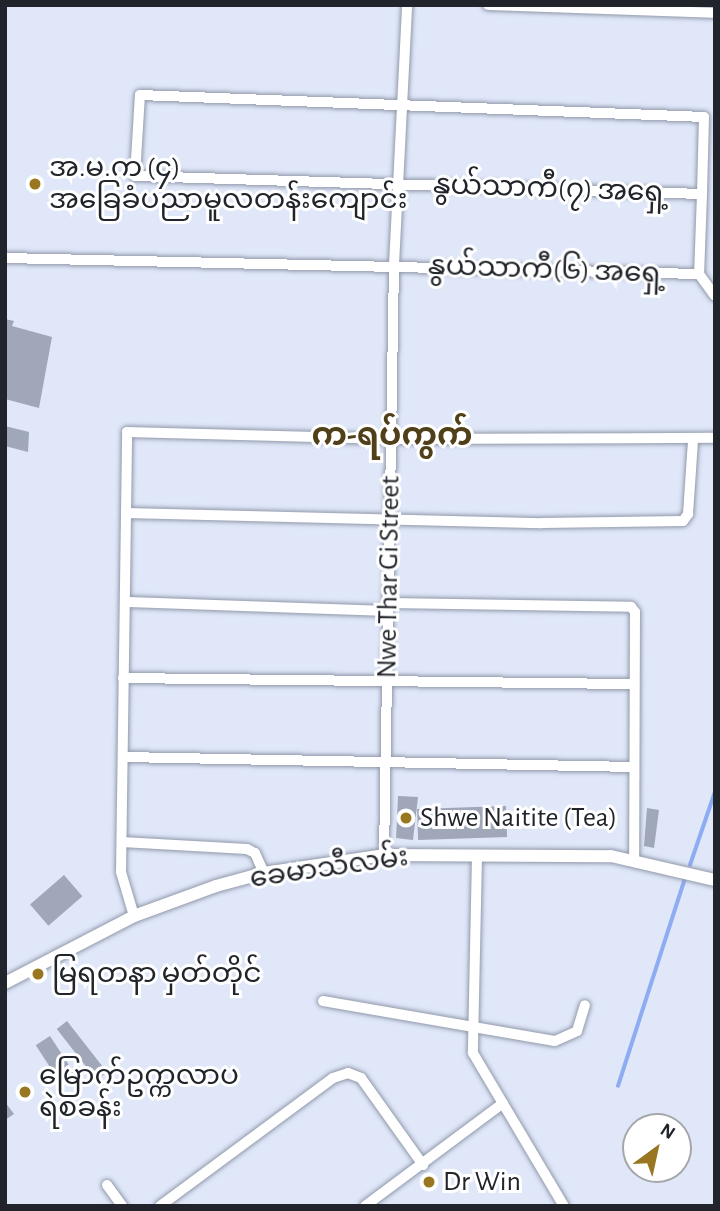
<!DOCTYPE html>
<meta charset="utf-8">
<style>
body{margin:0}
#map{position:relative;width:720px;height:1211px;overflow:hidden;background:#dfe7f9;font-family:"Alegreya Sans","Noto Sans Myanmar",sans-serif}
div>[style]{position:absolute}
.stream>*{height:3.5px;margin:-1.75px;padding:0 1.75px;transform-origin:1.75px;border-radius:1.75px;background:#8dacf3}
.building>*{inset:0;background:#9fa7b8;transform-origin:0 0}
.roads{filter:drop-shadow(0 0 2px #9199aa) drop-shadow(0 0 2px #9199aa)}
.minor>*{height:10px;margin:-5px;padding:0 5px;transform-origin:5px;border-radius:5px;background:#fff}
.major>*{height:12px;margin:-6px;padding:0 6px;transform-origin:6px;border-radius:6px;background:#fff}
.dots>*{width:19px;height:19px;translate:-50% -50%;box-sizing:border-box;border:4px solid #fff;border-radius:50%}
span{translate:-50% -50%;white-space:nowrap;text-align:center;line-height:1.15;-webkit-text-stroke:6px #fff;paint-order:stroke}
.poi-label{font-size:28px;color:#21242a}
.left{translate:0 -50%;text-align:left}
.street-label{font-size:28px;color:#21242a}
.quarter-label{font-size:32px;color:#504019;font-weight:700}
.frame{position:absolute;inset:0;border:7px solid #21242a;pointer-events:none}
.north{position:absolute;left:622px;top:1113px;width:70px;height:70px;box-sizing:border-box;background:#fff;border:2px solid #a6a7aa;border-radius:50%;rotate:33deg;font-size:19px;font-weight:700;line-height:28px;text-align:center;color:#21242a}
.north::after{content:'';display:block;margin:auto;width:24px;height:32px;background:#987720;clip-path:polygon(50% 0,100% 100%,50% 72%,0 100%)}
</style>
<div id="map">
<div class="stream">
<i style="left:690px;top:865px;width:77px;rotate:-71.1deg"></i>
<i style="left:618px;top:1086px;width:218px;rotate:-72.1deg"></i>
</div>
<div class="building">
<i style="clip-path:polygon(5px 319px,14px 321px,12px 326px,52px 337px,39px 408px,5px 399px)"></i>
<i style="clip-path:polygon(5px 426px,29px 432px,28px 452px,5px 446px)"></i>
<i style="clip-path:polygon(398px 796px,418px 797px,413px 840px,396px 838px)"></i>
<i style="left:506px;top:806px;width:31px;height:89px;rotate:88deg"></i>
<i style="clip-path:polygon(647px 808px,659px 810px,654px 848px,644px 846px)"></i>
<i style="left:64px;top:875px;width:28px;height:45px;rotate:49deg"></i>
<i style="left:67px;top:1021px;width:65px;height:13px;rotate:52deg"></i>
<i style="left:50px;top:1036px;width:46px;height:17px;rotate:57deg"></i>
<i style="clip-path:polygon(5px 1102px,14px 1114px,5px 1120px)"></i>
</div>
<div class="roads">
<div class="minor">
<i style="left:488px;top:5px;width:227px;rotate:2deg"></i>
<i style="left:702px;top:194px;width:567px;rotate:-178.18deg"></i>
<i style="left:135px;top:176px;width:81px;rotate:-86.5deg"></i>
<i style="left:140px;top:95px;width:564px;rotate:2.23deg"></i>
<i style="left:704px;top:117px;width:77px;rotate:91.5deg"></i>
<i style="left:702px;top:194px;width:80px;rotate:92.1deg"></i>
<i style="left:699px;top:274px;width:27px;rotate:54deg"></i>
<i style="left:5px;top:258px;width:694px;rotate:1.32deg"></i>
<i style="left:126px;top:513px;width:416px;rotate:1.4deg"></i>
<i style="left:542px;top:523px;width:141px;rotate:-0.8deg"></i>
<i style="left:683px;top:521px;width:9px;rotate:-54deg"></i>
<i style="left:688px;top:514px;width:73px;rotate:-86.1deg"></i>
<i style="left:128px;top:602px;width:260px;rotate:2deg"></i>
<i style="left:389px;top:603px;width:242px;rotate:0.9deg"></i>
<i style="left:631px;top:607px;width:6px;rotate:51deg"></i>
<i style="left:635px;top:612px;width:248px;rotate:90.2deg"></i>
<i style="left:123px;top:678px;width:508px;rotate:0.68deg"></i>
<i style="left:123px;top:757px;width:511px;rotate:1.12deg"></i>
<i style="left:122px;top:842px;width:125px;rotate:3.2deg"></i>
<i style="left:247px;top:849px;width:9px;rotate:27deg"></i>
<i style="left:255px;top:853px;width:22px;rotate:66deg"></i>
<i style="left:384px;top:855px;width:590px;rotate:-89.03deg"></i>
<i style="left:394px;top:265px;width:260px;rotate:-87.1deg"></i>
<i style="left:477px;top:855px;width:198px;rotate:91.2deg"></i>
<i style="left:473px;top:1053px;width:178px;rotate:59.3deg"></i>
<i style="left:134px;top:916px;width:46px;rotate:-106.5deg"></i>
<i style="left:121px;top:872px;width:440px;rotate:-89.2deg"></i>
<i style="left:127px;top:432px;width:264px;rotate:1.5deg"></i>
<i style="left:391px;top:439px;width:324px;rotate:-0.2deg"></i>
<i style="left:323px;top:1001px;width:235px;rotate:9.8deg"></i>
<i style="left:555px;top:1041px;width:24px;rotate:-24deg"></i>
<i style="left:577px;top:1031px;width:27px;rotate:-73deg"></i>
<i style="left:107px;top:1185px;width:26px;rotate:54deg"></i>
<i style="left:160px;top:1206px;width:215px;rotate:-36.5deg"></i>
<i style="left:333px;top:1078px;width:16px;rotate:-18deg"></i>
<i style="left:348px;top:1073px;width:14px;rotate:21deg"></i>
<i style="left:361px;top:1078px;width:107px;rotate:54.5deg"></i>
<i style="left:365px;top:1206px;width:172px;rotate:-36.7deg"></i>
</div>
<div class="major">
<i style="left:5px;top:983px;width:145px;rotate:-27.4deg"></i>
<i style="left:134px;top:916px;width:87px;rotate:-20.1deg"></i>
<i style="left:216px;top:886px;width:50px;rotate:-15.2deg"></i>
<i style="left:264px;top:873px;width:121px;rotate:-8.5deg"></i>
<i style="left:384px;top:855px;width:227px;rotate:0.3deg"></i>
<i style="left:611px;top:856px;width:107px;rotate:13deg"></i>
</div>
</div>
<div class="dots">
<i style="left:35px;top:184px;background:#987720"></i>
<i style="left:406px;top:818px;background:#987720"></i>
<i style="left:38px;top:974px;background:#987720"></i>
<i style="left:25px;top:1092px;background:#987720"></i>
<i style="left:429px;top:1182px;background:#987720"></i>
</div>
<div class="poi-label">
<span class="left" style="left:49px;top:184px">အ.မ.က (၄)<br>အခြေခံပညာမူလတန်းကျောင်း</span>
<span class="left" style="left:420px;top:818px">Shwe Naitite (Tea)</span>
<span class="left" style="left:52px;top:974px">မြရတနာ မှတ်တိုင်</span>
<span class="left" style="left:39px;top:1092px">မြောက်ဥက္ကလာပ<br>ရဲစခန်း</span>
<span class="left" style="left:443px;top:1182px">Dr Win</span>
</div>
<div class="street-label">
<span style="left:551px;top:189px;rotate:2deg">နွယ်သာကီ(၇) အရှေ့</span>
<span style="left:547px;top:270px;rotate:2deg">နွယ်သာကီ(၆) အရှေ့</span>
<span style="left:389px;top:577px;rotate:-89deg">Nwe Thar Gi Street</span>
<span style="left:329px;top:868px;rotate:-8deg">ခေမာသီလမ်း</span>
</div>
<div class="quarter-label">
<span style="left:392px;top:435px">က-ရပ်ကွက်</span>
</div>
<div class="frame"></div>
<div class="north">N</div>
</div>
